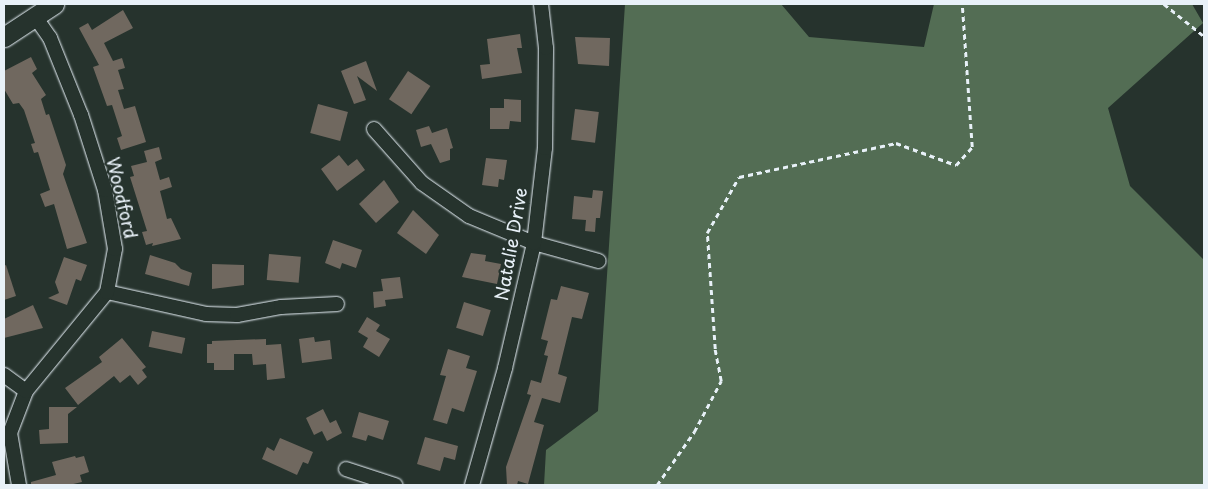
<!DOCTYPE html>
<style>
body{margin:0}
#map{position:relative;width:1208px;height:489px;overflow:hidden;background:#26332d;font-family:"Playpen Sans",sans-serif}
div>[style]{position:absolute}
.green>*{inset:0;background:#536d54}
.building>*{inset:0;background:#70685f;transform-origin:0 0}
.path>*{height:2.5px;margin-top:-1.25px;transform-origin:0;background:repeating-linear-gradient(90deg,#e8f1f8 0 5px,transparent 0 9px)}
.roads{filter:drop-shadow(0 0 1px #e8f1f8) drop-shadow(0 0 1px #e8f1f8)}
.minor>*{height:14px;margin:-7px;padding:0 7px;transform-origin:7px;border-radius:7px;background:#26332d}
.secondary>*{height:19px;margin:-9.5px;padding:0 9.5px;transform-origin:9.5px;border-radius:9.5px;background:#26332d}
span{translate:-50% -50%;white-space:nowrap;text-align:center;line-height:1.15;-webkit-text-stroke:4.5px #26332d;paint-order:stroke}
.street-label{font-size:18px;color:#e8f1f8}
.frame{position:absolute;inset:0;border:5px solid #e8f1f8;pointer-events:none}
</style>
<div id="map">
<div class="green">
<i style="clip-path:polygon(625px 4px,781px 4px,809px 37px,924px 47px,934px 4px,1192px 4px,1203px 23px,1108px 108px,1130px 186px,1204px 260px,1204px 485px,544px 485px,546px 450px,598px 411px)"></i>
</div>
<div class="building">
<i style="clip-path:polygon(123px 10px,133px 28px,104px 43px,113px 61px,122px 58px,125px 68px,118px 70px,124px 89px,118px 90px,124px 109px,135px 106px,146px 142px,121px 150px,117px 138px,122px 136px,112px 105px,107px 106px,93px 67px,99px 65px,79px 28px,88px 23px,92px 30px)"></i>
<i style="clip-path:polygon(520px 34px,522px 48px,517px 48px,522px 73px,482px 79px,480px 65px,490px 64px,487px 39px)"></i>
<i style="clip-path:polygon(575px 37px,610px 38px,609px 66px,578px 64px)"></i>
<i style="clip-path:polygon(31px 57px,37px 69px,32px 73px,46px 95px,41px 99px,46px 115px,49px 114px,66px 165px,63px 174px,87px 243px,67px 249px,54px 204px,45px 207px,40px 194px,50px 190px,38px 152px,34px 153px,31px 144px,35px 143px,24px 110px,19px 103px,13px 104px,4px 89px,4px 71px)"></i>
<i style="clip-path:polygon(366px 61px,377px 91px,357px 76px,366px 100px,354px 104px,341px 71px)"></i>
<i style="left:408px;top:71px;width:27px;height:34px;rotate:34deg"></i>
<i style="clip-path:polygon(504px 99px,521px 100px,521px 122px,510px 121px,509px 129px,490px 129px,490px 108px,504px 108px)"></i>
<i style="left:318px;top:104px;width:31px;height:30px;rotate:15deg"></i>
<i style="left:575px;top:109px;width:24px;height:31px;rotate:7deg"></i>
<i style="clip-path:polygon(429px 126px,432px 133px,447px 128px,453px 148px,450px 149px,450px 160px,440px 163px,431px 144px,421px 147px,416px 130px)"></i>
<i style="clip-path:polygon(159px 147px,162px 159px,155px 162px,160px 180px,169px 177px,172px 187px,160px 191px,167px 219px,171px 218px,181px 239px,152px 246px,153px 243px,146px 245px,142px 232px,147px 231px,130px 177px,134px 176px,131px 166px,147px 162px,144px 151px)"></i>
<i style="clip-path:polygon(339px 155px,348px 166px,357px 159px,365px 170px,337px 191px,321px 169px)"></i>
<i style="clip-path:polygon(486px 158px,507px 160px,504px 180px,499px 179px,498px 187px,482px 185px)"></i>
<i style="clip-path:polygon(384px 180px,399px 202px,376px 223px,359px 204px)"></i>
<i style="clip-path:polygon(593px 190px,603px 191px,600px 218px,596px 218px,595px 232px,585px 231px,586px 220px,572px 219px,574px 196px,592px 198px)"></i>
<i style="clip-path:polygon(413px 210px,439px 235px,426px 254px,397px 233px)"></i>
<i style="clip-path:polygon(333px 240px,362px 250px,356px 268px,342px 263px,340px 269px,325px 263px)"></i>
<i style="clip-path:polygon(471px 253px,486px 255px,485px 261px,501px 264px,497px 284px,462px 277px)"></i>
<i style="left:269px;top:254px;width:32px;height:26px;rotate:5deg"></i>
<i style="clip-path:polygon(150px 255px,175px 263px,181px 269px,192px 273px,189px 286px,145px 274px)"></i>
<i style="clip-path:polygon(64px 257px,87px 265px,81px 281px,76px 279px,67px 305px,48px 298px,59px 293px,55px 282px)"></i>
<i style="clip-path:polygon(212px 264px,244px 265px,244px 285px,212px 289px)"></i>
<i style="clip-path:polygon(6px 265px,16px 296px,4px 300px,4px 266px)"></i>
<i style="clip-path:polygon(400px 277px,403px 298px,385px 300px,386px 306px,374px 308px,373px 292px,383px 291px,381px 279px)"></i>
<i style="clip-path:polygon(561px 286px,589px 293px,582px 319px,572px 317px,558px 374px,567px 377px,560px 403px,542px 398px,534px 422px,544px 425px,528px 484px,518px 481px,517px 485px,507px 485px,506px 467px,531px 395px,527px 394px,531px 380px,541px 383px,548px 356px,544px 355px,548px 341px,541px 339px,551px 299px,557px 300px)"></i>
<i style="left:464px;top:302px;width:28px;height:27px;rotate:17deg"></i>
<i style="clip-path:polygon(33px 305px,43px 328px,4px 338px,4px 319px)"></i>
<i style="clip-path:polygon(367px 317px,380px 325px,376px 331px,390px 339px,379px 357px,363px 347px,368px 338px,358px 332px)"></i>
<i style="left:152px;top:331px;width:34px;height:16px;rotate:12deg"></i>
<i style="clip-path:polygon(314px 337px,315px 342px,330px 340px,332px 359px,302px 363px,299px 339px)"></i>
<i style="clip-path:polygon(122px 338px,146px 367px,142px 370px,147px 377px,138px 385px,130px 375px,120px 383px,114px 376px,78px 405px,65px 388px,102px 362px,99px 357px)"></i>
<i style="clip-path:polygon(266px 339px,266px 345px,281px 344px,285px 378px,267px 380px,266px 364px,253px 365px,252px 354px,234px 354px,234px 370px,214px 370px,214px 363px,207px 363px,207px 344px,212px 344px,212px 341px)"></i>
<i style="clip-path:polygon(448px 349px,470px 356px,466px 368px,477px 371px,464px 412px,452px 408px,447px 424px,433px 420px,446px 376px,440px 375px)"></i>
<i style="clip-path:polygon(49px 407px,77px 407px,68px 414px,68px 443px,40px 444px,39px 430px,49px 429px)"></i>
<i style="clip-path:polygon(323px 409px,330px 423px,336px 420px,342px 433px,327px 441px,322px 431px,314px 435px,306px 418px)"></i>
<i style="clip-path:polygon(359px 412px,389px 421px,383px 440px,368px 435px,366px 441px,352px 437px)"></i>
<i style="clip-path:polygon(425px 437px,458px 446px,455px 460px,444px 457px,440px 471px,417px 464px)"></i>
<i style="clip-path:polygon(280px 438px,313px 452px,308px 464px,303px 462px,297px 475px,262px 459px,267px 447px,274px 451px)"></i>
<i style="clip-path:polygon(75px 456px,76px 458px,84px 456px,89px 472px,80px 475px,82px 482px,69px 485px,31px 485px,31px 482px,56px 475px,52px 462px)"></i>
</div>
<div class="path">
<i style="left:1164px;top:4px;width:51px;rotate:38.7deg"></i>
<i style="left:657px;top:485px;width:65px;rotate:-55.1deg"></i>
<i style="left:694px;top:432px;width:58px;rotate:-62.1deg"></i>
<i style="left:721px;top:381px;width:33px;rotate:-101deg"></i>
<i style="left:715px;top:349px;width:116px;rotate:-93.9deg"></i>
<i style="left:707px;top:233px;width:64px;rotate:-60.3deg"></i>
<i style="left:739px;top:177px;width:161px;rotate:-12.2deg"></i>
<i style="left:896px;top:143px;width:64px;rotate:20.1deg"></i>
<i style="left:956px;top:165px;width:24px;rotate:-48deg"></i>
<i style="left:972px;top:147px;width:143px;rotate:-94deg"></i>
</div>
<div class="roads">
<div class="minor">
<i style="left:374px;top:129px;width:72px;rotate:48.4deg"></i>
<i style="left:422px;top:183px;width:57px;rotate:35.1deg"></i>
<i style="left:469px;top:216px;width:70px;rotate:22.6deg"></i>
<i style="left:534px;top:243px;width:67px;rotate:15.5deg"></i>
<i style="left:107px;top:292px;width:101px;rotate:12.5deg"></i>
<i style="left:206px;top:314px;width:31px;rotate:2deg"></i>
<i style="left:237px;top:315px;width:45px;rotate:-10.3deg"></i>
<i style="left:281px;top:307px;width:56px;rotate:-3.1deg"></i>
<i style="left:4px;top:375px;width:27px;rotate:36deg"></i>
<i style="left:346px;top:469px;width:52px;rotate:18.1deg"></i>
<i style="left:19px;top:485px;width:53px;rotate:-99.8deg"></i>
<i style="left:10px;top:433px;width:45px;rotate:-69.1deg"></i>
<i style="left:26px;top:391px;width:128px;rotate:-50.7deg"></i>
<i style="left:107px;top:292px;width:44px;rotate:-79.5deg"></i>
<i style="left:115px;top:249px;width:60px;rotate:-99.6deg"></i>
<i style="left:105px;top:190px;width:79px;rotate:-107.7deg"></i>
<i style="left:81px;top:115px;width:83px;rotate:-111.9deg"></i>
<i style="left:50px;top:38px;width:24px;rotate:-125deg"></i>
<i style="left:472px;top:485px;width:122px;rotate:-74.2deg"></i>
<i style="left:505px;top:368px;width:128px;rotate:-76.9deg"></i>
<i style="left:534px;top:243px;width:96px;rotate:-83.4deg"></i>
<i style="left:545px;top:148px;width:100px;rotate:-89.4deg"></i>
<i style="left:546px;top:48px;width:44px;rotate:-96.5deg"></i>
</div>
<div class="secondary">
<i style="left:4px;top:37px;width:60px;rotate:-33.4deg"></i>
</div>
</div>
<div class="street-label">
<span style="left:122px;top:198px;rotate:77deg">Woodford</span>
<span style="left:511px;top:244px;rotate:-80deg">Natalie Drive</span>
</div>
<div class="frame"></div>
</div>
